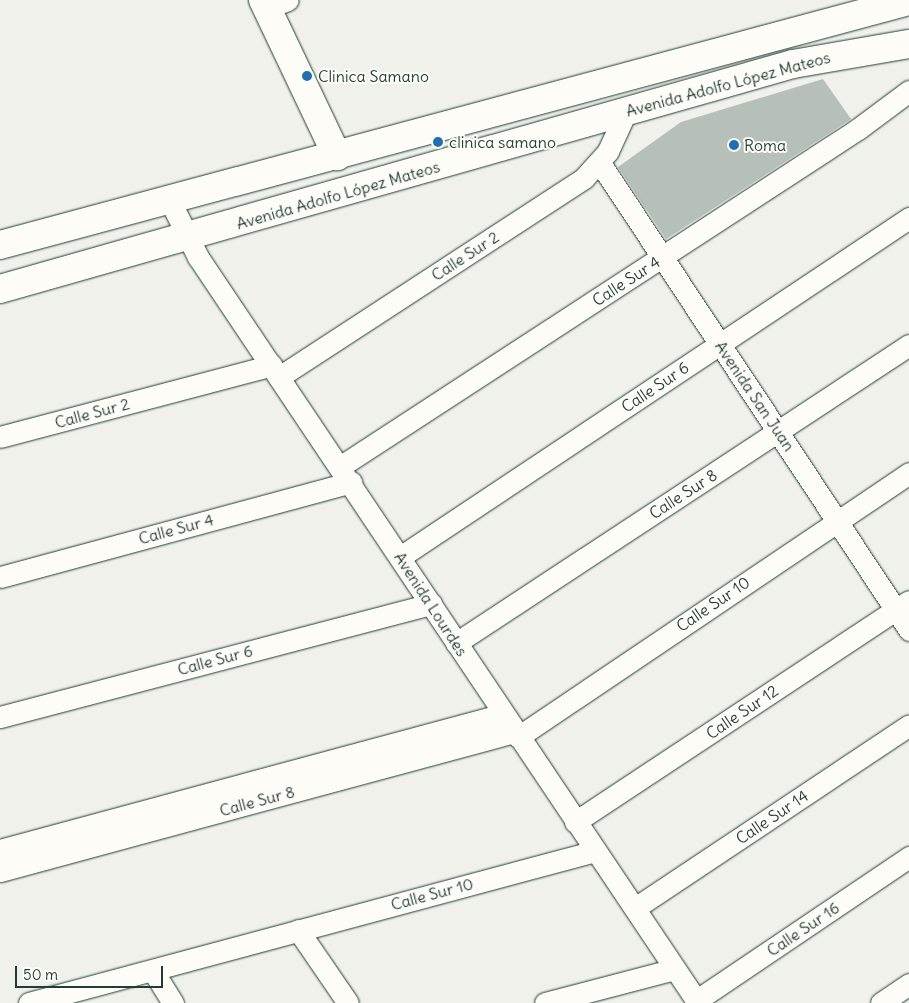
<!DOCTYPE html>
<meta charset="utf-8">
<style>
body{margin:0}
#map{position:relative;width:909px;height:1003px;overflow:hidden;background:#f0f1eb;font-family:Delius,sans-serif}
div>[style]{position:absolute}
.building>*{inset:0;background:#b6bfb8}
.roads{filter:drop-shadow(0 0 1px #1f3d34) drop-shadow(0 0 1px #1f3d34)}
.street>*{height:21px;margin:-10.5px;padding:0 10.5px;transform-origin:10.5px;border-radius:10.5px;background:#fdfcf7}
.secondary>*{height:28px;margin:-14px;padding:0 14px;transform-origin:14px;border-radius:14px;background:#fdfcf7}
.primary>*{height:28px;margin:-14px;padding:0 14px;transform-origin:14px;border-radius:14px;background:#fdfcf7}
.dots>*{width:14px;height:14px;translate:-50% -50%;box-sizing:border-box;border:2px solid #fdfcf7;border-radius:50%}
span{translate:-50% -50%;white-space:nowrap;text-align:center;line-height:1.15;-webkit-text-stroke:4px #fdfcf7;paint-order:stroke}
.poi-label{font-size:16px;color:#1f3d34}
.left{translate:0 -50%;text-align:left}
.street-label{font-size:16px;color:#1f3d34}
.scale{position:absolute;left:15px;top:966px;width:148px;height:22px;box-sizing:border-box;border:2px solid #1f3d34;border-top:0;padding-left:6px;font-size:15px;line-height:18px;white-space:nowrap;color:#1f3d34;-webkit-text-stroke:4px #fdfcf7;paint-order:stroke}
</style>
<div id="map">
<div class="building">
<i style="clip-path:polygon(823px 79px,851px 119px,666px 239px,618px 167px,681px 122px)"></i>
</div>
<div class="roads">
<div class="street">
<i style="left:267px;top:8px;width:22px;rotate:-21deg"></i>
<i style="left:600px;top:163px;width:560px;rotate:56.51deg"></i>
<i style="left:170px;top:201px;width:63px;rotate:63.4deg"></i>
<i style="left:198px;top:257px;width:898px;rotate:56.17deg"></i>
<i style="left:279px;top:377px;width:364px;rotate:-33.1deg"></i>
<i style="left:584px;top:178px;width:36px;rotate:-48deg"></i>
<i style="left:608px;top:151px;width:43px;rotate:-65.2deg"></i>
<i style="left:0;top:437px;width:281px;rotate:-14.8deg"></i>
<i style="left:341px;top:466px;width:617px;rotate:-33.1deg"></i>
<i style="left:858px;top:129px;width:64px;rotate:-36.7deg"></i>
<i style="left:400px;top:557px;width:612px;rotate:-33.66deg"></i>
<i style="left:0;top:577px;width:364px;rotate:-15.1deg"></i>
<i style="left:456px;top:643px;width:542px;rotate:-33.34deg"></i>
<i style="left:0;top:717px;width:446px;rotate:-14.7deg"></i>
<i style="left:518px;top:737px;width:472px;rotate:-34deg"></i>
<i style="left:575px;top:822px;width:400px;rotate:-33.5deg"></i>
<i style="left:0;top:850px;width:521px;rotate:-15.13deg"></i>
<i style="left:0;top:871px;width:532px;rotate:-15.13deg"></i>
<i style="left:635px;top:908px;width:329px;rotate:-33.7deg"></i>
<i style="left:298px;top:930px;width:88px;rotate:55.6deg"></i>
<i style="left:153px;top:971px;width:38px;rotate:58deg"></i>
<i style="left:697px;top:1000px;width:256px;rotate:-34deg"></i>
<i style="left:29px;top:1003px;width:586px;rotate:-15.03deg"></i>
<i style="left:545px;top:1003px;width:134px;rotate:-14.7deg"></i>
<i style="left:881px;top:1003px;width:34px;rotate:-34deg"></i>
</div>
<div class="secondary">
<i style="left:263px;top:0;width:173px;rotate:64.6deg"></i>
</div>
<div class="primary">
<i style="left:0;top:245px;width:941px;rotate:-15.03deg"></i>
<i style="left:0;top:289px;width:824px;rotate:-15.84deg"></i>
<i style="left:793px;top:64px;width:118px;rotate:-9.8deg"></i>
</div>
</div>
<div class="dots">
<i style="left:307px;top:76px;background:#1f6fb2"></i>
<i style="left:438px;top:142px;background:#1f6fb2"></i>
<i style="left:734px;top:145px;background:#1f6fb2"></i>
</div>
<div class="poi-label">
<span class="left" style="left:318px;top:76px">Clinica Samano</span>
<span class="left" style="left:449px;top:142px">clinica samano</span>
<span class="left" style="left:744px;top:145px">Roma</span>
</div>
<div class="street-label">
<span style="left:728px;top:84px;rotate:-15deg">Avenida Adolfo López Mateos</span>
<span style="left:338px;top:195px;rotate:-16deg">Avenida Adolfo López Mateos</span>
<span style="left:465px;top:256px;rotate:-33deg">Calle Sur 2</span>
<span style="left:626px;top:281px;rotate:-33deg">Calle Sur 4</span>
<span style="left:655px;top:387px;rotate:-34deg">Calle Sur 6</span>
<span style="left:755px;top:396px;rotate:56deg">Avenida San Juan</span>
<span style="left:92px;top:413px;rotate:-15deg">Calle Sur 2</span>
<span style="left:683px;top:494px;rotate:-33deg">Calle Sur 8</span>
<span style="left:176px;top:529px;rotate:-15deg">Calle Sur 4</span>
<span style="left:431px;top:604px;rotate:57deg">Avenida Lourdes</span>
<span style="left:713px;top:604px;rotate:-34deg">Calle Sur 10</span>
<span style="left:215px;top:660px;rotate:-15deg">Calle Sur 6</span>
<span style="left:742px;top:712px;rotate:-34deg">Calle Sur 12</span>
<span style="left:257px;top:801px;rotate:-15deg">Calle Sur 8</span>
<span style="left:772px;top:817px;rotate:-34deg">Calle Sur 14</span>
<span style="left:432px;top:894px;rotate:-15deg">Calle Sur 10</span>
<span style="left:803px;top:929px;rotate:-34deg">Calle Sur 16</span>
</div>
<div class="scale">50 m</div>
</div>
